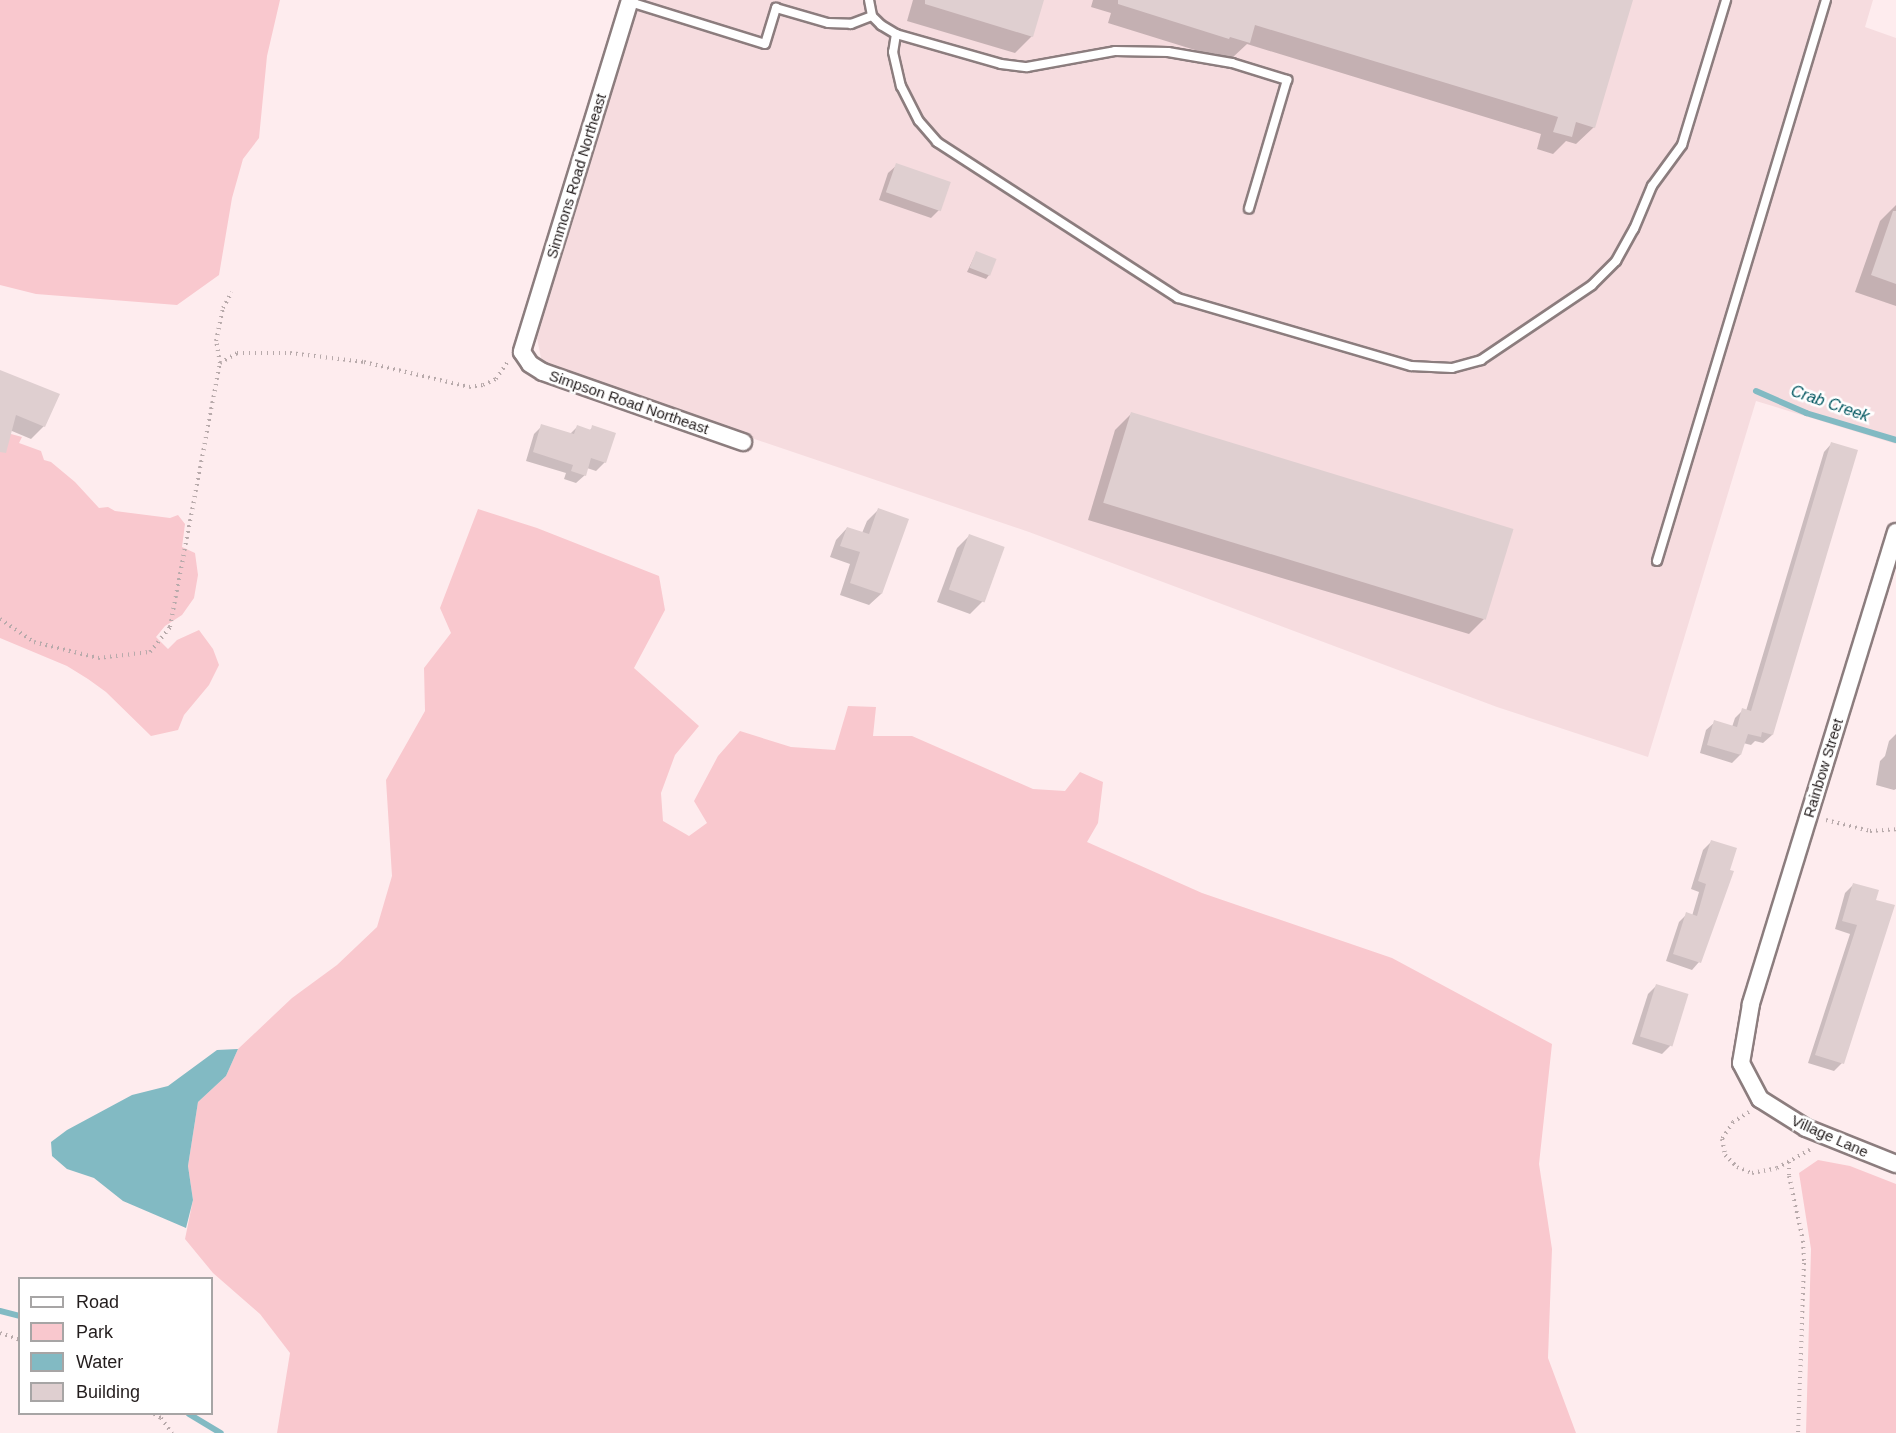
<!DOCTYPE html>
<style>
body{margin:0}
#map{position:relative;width:1896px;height:1433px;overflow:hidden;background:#feecee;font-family:Helvetica,sans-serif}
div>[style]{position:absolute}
.built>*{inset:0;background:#f6dcdf}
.green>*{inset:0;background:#f9c8ce}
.water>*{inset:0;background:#82bac3}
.shadow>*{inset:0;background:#0003}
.stream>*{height:6px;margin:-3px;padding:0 3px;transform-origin:3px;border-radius:3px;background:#82bac3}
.building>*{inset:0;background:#dfcfd0;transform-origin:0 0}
.path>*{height:4px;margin-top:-2px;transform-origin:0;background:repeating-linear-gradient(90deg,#b8aaab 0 1.5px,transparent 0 6px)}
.roads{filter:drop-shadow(2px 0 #8c7d7e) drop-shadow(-2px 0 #8c7d7e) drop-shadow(0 2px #8c7d7e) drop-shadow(0 -2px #8c7d7e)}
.service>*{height:8px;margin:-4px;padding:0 4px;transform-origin:4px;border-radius:4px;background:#fff}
.minor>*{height:16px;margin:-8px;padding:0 8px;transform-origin:8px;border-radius:8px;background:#fff}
span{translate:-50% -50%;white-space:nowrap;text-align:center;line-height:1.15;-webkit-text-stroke:5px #fff;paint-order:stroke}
.street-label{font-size:15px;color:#231d1d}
.water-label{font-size:16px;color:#00555f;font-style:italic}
.legend{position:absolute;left:18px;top:1277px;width:195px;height:138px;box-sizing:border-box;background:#fff;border:2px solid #a7a5a5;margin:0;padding:8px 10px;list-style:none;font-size:18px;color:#231d1d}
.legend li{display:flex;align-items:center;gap:12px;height:30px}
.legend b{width:30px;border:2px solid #a7a5a5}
</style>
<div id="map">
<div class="built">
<div style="clip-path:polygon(640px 0,1873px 0,1865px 27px,1896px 38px,1896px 444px,1756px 401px,1648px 757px,1497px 707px,1029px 532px,625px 395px,549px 364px,541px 358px,537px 338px)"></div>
</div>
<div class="green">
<div style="clip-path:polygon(0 0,280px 0,267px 56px,259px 138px,243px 159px,232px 198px,219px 275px,177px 305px,36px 294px,0 285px)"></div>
<div style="clip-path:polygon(0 431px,22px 437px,19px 443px,41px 451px,44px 460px,51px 462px,75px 482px,99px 508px,108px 507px,115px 511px,170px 518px,178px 515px,185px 524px,182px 547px,195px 553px,198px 575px,194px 598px,182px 615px,165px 626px,156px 637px,168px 649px,177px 640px,199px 630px,213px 649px,219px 665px,209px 685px,184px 715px,178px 730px,151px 736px,106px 692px,88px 679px,67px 666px,0 638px)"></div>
<div style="clip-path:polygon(478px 509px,537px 528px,659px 576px,665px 610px,634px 668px,699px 726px,675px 755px,661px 793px,663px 821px,689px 836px,707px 823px,694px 801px,718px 756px,740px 731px,791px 747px,835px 750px,848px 706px,876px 707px,873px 736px,912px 736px,1033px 789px,1065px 791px,1080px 772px,1103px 782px,1098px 823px,1087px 842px,1202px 893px,1392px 958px,1552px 1044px,1539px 1164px,1552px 1249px,1548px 1358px,1576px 1433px,277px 1433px,290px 1353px,260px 1314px,213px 1273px,185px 1239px,193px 1200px,188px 1166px,198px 1102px,226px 1076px,238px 1049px,292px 998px,337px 965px,377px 927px,392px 876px,386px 780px,425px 711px,424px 668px,451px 633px,440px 608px)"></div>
<div style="clip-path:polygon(1818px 1160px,1850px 1166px,1896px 1184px,1896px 1433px,1806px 1433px,1811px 1249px,1799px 1173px)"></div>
</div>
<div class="water">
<div style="clip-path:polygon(238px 1049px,226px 1076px,198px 1102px,188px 1166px,193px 1200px,186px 1228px,123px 1201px,94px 1178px,67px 1169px,52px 1156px,51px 1142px,67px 1130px,132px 1095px,168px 1086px,217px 1050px)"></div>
</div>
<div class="shadow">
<div style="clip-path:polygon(913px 0,1042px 0,1032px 36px,1015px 53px,907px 21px)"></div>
<div style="clip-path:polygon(1093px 0,1632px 0,1594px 127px,1576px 144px,1566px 141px,1553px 154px,1537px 149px,1541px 134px,1247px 44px,1231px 59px,1213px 53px,1211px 55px,1108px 23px,1111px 13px,1091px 7px)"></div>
<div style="clip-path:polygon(897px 165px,939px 210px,931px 218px,879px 200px,888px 173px)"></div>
<div style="clip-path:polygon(1896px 205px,1896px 306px,1855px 292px,1880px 221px)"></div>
<div style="clip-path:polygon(976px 253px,989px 275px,986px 279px,967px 272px)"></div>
<div style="clip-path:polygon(0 371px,44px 426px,31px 439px,0 426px)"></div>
<div style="clip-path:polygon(1132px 413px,1486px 617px,1469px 634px,1088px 520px,1115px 430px)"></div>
<div style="clip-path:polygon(542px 426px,570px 434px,577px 427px,589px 431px,593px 427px,605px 462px,596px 471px,587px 468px,585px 475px,576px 483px,564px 479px,566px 473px,526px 461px,534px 434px)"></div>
<div style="clip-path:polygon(1832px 443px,1856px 451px,1772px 735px,1763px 743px,1755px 741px,1751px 745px,1743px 743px,1740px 755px,1732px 763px,1700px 753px,1706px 730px,1715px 722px,1732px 727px,1735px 718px,1743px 710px,1746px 711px,1824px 452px)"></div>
<div style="clip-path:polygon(878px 510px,907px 519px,881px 594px,869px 605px,840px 595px,850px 564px,830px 557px,836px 540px,847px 528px,862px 533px,867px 521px)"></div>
<div style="clip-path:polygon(970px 535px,983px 601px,970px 614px,937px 602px,957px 548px)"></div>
<div style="clip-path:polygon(1896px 734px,1896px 789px,1894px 790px,1876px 785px,1880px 761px,1885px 756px,1889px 741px)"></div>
<div style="clip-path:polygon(1711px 842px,1699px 962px,1692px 970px,1666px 961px,1679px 922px,1687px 914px,1692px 916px,1699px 892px,1691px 889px,1703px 850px)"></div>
<div style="clip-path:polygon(1853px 885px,1877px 891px,1842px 1063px,1834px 1071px,1808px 1063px,1850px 934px,1835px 929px,1845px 893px)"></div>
<div style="clip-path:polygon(1657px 985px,1686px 995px,1670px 1046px,1662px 1054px,1632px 1044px,1648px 994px)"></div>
</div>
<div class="stream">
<div style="left:1756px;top:391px;width:55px;rotate:23.7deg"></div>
<div style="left:1806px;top:413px;width:94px;rotate:16.7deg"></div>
<div style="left:0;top:1311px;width:21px;rotate:14deg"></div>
<div style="left:189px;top:1414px;width:37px;rotate:31deg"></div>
</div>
<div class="building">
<div style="clip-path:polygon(925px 0,1044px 0,1033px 37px,925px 4px)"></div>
<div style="clip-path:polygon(1118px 0,1633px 0,1595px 128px,1576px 122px,1572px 137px,1553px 132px,1558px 117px,1255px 25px,1250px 43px,1230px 37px,1229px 39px,1118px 4px)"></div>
<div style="left:896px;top:163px;width:58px;height:31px;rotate:19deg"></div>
<div style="clip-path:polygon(1893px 211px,1896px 211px,1896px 284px,1871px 275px)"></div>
<div style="left:976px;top:251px;width:22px;height:18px;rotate:21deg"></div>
<div style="clip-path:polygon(0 370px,60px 394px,45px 427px,16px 415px,6px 453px,0 452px)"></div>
<div style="left:1131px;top:412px;width:400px;height:95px;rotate:17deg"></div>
<div style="clip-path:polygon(541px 424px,574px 434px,577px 425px,591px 430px,592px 425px,616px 433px,606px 463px,591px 458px,586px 476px,571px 471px,573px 465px,533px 452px)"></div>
<div style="clip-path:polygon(1831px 442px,1858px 450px,1773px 735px,1762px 732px,1761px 737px,1748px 734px,1741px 755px,1707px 745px,1714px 720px,1737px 727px,1742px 708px,1751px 711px)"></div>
<div style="clip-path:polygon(878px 508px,909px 519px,882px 594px,850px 583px,860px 552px,840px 546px,847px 527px,869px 534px)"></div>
<div style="left:969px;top:534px;width:38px;height:59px;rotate:20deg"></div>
<div style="clip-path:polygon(1711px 840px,1737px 848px,1730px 870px,1734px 871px,1701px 963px,1673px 954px,1686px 912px,1697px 916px,1706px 884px,1698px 881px)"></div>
<div style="clip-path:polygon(1853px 883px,1879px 890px,1876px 900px,1895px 905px,1844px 1064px,1815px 1055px,1857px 925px,1842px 921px)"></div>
<div style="left:1656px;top:984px;width:34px;height:55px;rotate:17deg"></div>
</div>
<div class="path">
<div style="left:220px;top:363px;width:20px;rotate:-30deg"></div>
<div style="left:237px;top:353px;width:53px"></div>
<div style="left:290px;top:353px;width:75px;rotate:6.9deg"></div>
<div style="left:364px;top:362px;width:108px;rotate:13.4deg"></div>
<div style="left:469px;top:387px;width:14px;rotate:-8deg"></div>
<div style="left:483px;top:385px;width:14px;rotate:-25deg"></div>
<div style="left:496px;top:379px;width:22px;rotate:-56deg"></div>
<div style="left:0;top:619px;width:41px;rotate:34.1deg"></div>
<div style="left:34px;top:642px;width:66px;rotate:14deg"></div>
<div style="left:98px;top:658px;width:52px;rotate:-6.6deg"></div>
<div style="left:150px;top:652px;width:32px;rotate:-51deg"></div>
<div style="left:170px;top:627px;width:269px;rotate:-79.3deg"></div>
<div style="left:220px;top:363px;width:22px;rotate:-100deg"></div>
<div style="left:216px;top:341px;width:34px;rotate:-78deg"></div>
<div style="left:223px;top:308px;width:18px;rotate:-61deg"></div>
<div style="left:1826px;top:820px;width:45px;rotate:14deg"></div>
<div style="left:1870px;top:831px;width:26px;rotate:-4deg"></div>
<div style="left:1749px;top:1112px;width:19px;rotate:148deg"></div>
<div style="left:1733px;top:1122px;width:20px;rotate:123deg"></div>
<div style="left:1722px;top:1139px;width:16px;rotate:79deg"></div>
<div style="left:1725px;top:1155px;width:17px;rotate:45deg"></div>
<div style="left:1737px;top:1167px;width:16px;rotate:22deg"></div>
<div style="left:1752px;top:1173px;width:25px;rotate:-11deg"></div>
<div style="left:1777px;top:1168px;width:38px;rotate:-29deg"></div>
<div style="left:1789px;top:1162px;width:14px;rotate:90deg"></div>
<div style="left:1789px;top:1176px;width:66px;rotate:77.8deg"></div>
<div style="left:1803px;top:1241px;width:22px;rotate:87deg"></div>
<div style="left:1804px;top:1263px;width:170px;rotate:92deg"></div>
<div style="left:0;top:1333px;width:21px;rotate:19deg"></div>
<div style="left:154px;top:1414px;width:8px;rotate:30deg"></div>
<div style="left:161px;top:1418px;width:19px;rotate:54deg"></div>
</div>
<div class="roads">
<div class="service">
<div style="left:869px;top:0;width:16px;rotate:79deg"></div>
<div style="left:872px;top:16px;width:13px;rotate:45deg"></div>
<div style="left:881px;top:25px;width:17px;rotate:31deg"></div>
<div style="left:896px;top:34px;width:109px;rotate:15.9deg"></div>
<div style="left:1001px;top:64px;width:26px;rotate:7deg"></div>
<div style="left:1027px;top:67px;width:89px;rotate:-10.3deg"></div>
<div style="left:1115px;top:51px;width:53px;rotate:1.1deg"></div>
<div style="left:1168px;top:52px;width:65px;rotate:9.8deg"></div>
<div style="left:1232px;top:63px;width:58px;rotate:17.2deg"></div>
<div style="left:1287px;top:80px;width:134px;rotate:106.5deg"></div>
<div style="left:630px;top:2px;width:141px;rotate:17.3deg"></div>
<div style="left:765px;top:44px;width:38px;rotate:-73deg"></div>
<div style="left:776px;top:8px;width:54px;rotate:16.1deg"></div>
<div style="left:828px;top:23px;width:23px;rotate:2deg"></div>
<div style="left:851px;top:24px;width:22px;rotate:-21deg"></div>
<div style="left:896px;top:34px;width:18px;rotate:99deg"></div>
<div style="left:893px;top:52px;width:35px;rotate:77deg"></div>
<div style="left:901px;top:86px;width:39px;rotate:63deg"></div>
<div style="left:919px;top:121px;width:28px;rotate:49deg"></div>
<div style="left:937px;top:142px;width:287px;rotate:32.9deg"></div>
<div style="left:1178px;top:298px;width:243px;rotate:16.3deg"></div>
<div style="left:1411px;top:366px;width:41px;rotate:2.8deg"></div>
<div style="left:1452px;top:368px;width:30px;rotate:-15deg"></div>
<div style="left:1481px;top:360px;width:134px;rotate:-34deg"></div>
<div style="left:1592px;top:285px;width:34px;rotate:-45deg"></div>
<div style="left:1616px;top:261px;width:37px;rotate:-61deg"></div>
<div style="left:1634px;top:229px;width:47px;rotate:-67.3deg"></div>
<div style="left:1652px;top:186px;width:51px;rotate:-53.8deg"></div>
<div style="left:1682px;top:145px;width:152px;rotate:-73.1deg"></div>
<div style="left:1657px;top:561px;width:586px;rotate:-73.24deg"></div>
</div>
<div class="minor">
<div style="left:630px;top:0;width:368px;rotate:107.1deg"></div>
<div style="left:522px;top:352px;width:14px;rotate:56deg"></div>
<div style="left:530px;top:364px;width:15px;rotate:32deg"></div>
<div style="left:543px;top:372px;width:212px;rotate:19.3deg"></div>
<div style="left:1896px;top:532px;width:494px;rotate:107.1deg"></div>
<div style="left:1751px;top:1004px;width:60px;rotate:99.6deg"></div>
<div style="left:1741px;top:1063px;width:41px;rotate:62.2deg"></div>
<div style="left:1760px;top:1099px;width:54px;rotate:32.2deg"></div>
<div style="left:1806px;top:1128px;width:97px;rotate:21.8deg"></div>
</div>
</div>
<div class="street-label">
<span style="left:576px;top:176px;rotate:-73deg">Simmons Road Northeast</span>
<span style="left:629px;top:402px;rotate:19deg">Simpson Road Northeast</span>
<span style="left:1823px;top:768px;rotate:-73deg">Rainbow Street</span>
<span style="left:1830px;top:1136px;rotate:24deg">Village Lane</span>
</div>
<div class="water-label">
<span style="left:1830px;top:404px;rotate:19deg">Crab Creek</span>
</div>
<ul class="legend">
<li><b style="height:8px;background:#fff"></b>Road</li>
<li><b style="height:16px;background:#f9c8ce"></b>Park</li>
<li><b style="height:16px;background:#82bac3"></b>Water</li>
<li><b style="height:16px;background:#dfcfd0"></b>Building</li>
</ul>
</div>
